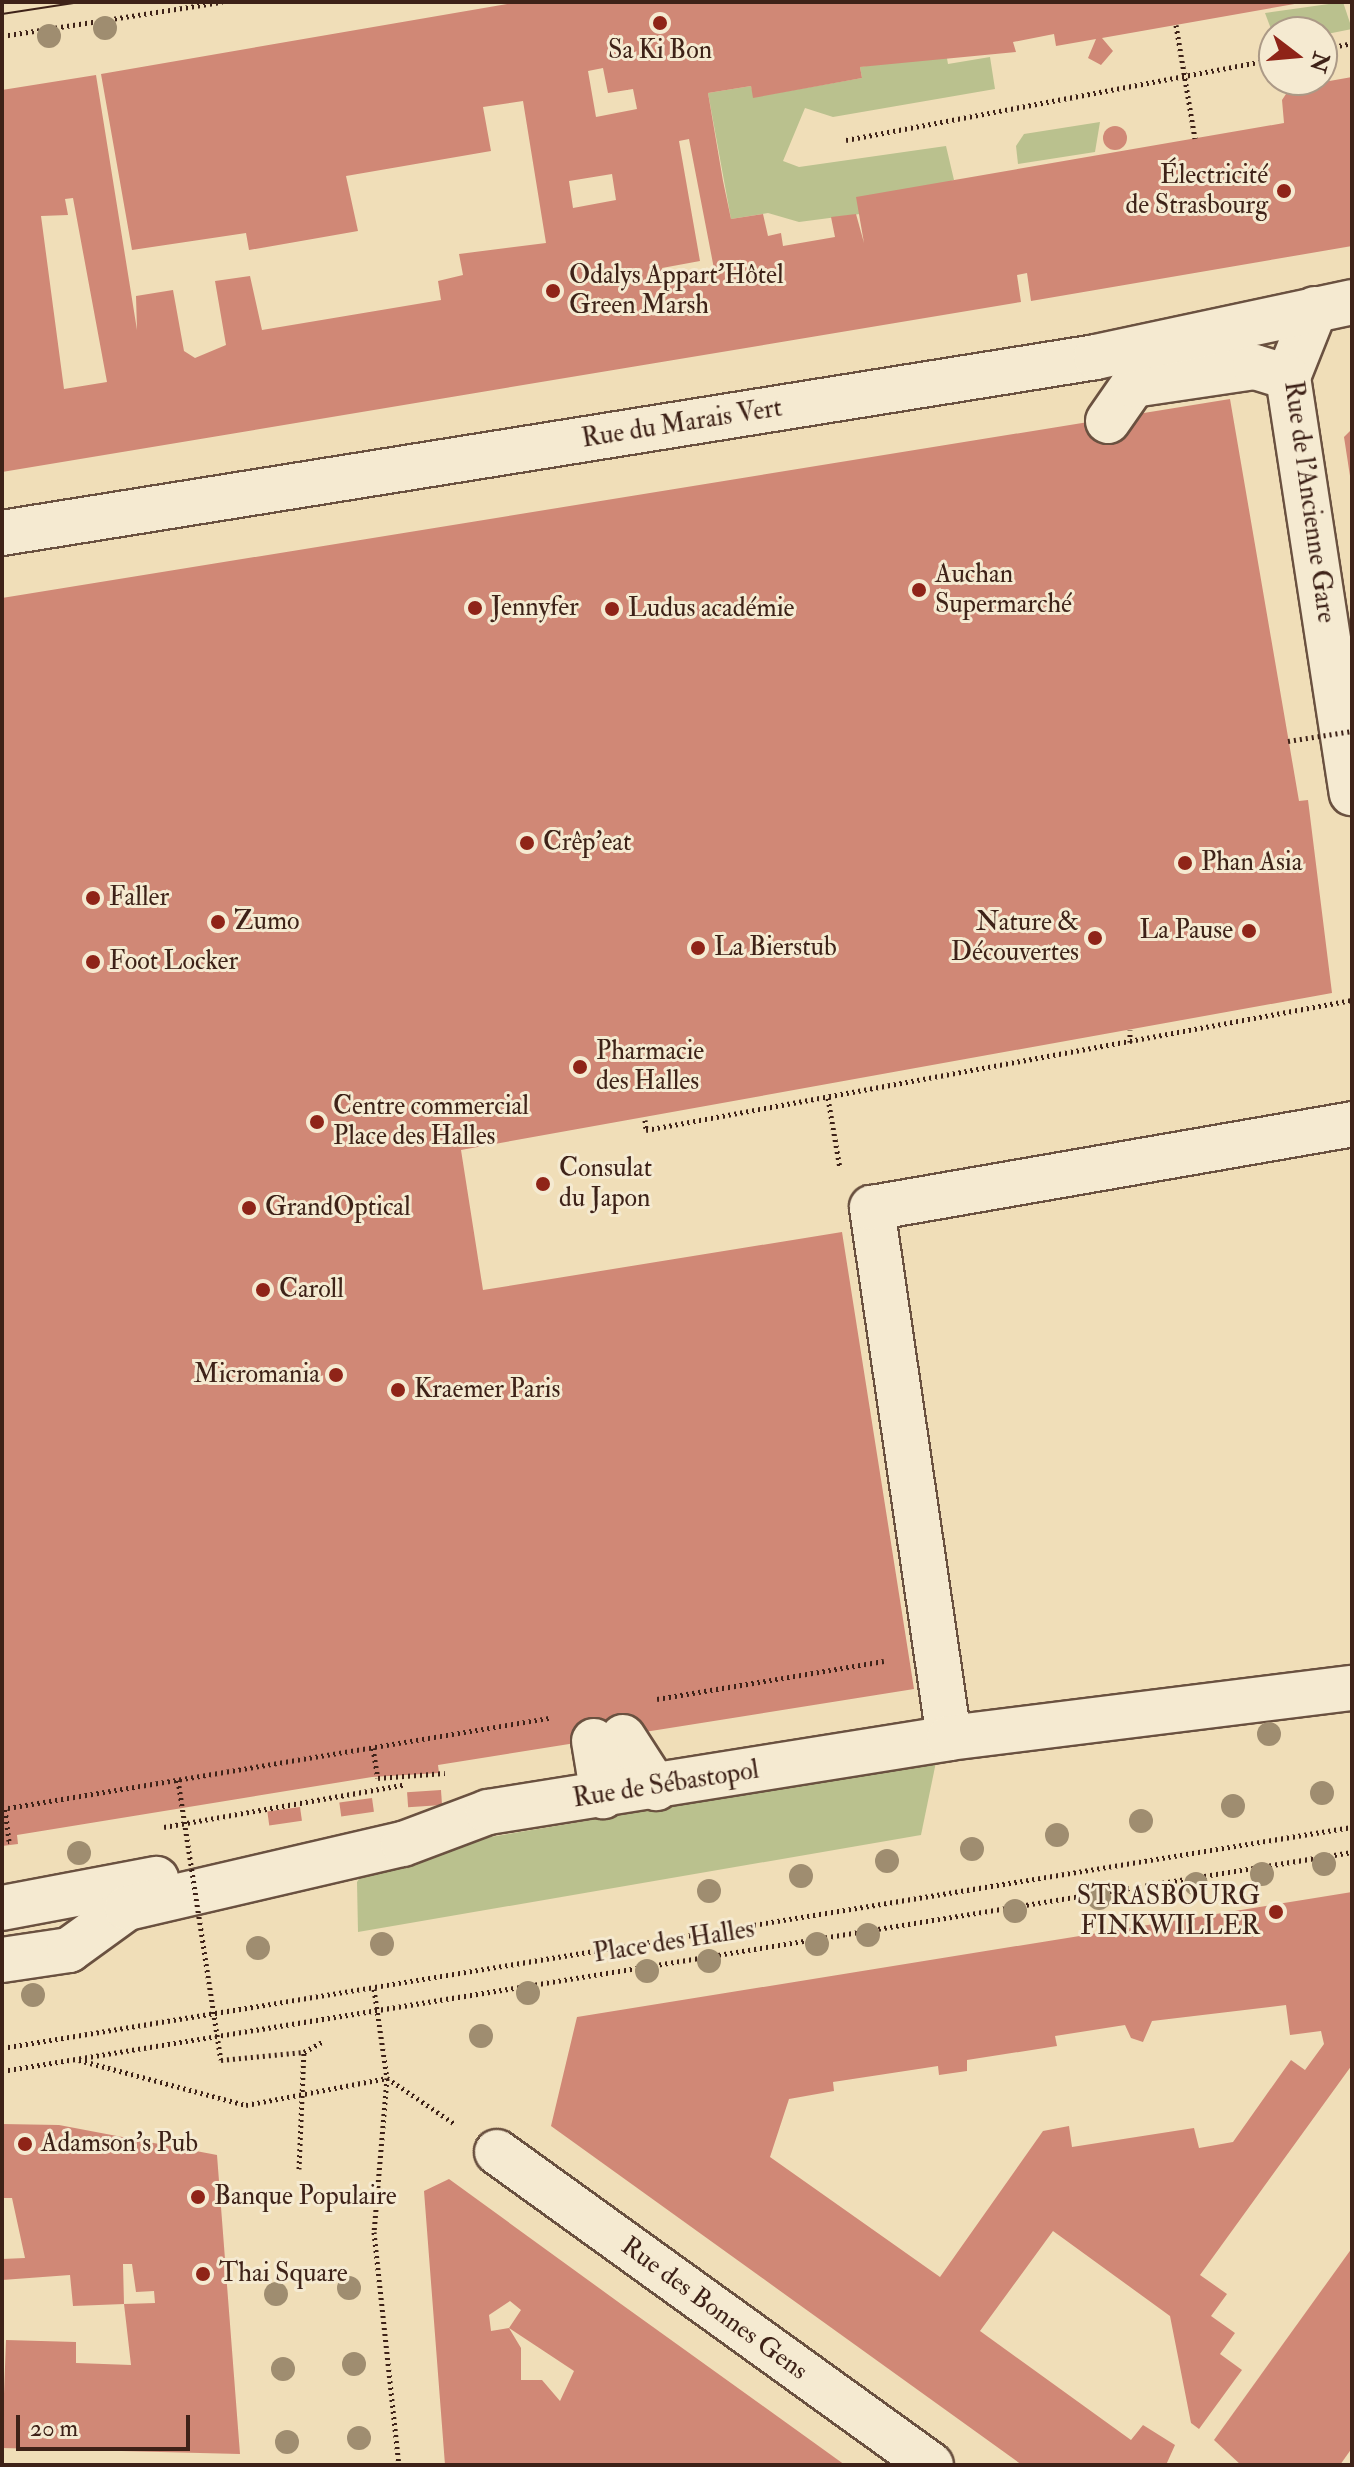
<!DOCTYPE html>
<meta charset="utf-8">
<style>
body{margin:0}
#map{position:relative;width:1354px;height:2467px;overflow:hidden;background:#f0deb8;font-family:"IM FELL Double Pica",serif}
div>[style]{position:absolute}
.green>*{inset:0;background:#bac18e}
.building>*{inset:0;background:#d08876;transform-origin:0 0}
.round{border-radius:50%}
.path>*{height:5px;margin-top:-2.5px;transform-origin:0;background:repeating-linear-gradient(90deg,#3e2218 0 2px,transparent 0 6px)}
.roads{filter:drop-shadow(2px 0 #6a5140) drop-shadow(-2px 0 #6a5140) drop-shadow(0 2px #6a5140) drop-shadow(0 -2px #6a5140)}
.minor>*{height:44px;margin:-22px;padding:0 22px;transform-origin:22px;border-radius:22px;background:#f5ead1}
.tram>*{height:2px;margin:-1px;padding:0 1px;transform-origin:1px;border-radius:1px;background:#3e2218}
.path-bridge>*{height:5px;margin-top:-2.5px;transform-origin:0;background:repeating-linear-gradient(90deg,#3e2218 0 2px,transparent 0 6px)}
.trees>*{width:24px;height:24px;margin:-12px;border-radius:50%;background:#9f8d70}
.dots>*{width:22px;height:22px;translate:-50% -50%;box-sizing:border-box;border:4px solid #f5ead1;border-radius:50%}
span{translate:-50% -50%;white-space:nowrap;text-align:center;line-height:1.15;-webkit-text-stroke:6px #f5ead1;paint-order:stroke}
.poi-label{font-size:26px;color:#3e2218}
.right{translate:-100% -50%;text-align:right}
.left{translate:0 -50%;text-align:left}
.street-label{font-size:26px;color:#3e2218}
.frame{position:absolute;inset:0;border:4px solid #3e2218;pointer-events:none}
.north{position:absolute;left:1258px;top:16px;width:80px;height:80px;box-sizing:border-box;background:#f5ead1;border:2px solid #ac9a87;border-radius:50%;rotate:106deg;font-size:22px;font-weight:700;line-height:32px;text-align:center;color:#3e2218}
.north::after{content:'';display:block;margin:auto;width:28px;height:36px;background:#8f2418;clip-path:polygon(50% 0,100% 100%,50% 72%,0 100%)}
.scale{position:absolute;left:16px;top:2415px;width:174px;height:36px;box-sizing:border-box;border:4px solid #3e2218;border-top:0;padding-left:10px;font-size:24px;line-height:28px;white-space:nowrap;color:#3e2218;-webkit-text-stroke:6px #f5ead1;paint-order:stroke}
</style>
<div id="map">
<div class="green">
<div style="clip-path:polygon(1343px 2px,1352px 29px,1322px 35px,1274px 37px,1265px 13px)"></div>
<div style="clip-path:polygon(946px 53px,948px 64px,990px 57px,995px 89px,833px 117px,805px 108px,783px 161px,799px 167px,946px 146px,954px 180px,860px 214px,799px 222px,768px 213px,731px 219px,708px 93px,751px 86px,754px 97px,862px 78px,860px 67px)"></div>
<div style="clip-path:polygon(1100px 122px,1095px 152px,1018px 164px,1016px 146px,1024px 134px)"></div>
<div style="clip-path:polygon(936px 1762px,921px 1835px,358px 1932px,357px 1882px,369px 1864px,389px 1854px)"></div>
</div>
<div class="building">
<div style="clip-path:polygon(evenodd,518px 2px,1306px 2px,1102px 38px,1113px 51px,1101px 65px,1088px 58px,1096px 39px,1056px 46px,1054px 34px,1013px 42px,1016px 52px,860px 67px,862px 78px,753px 98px,751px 86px,708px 93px,723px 181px,731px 219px,763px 214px,768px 236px,781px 233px,783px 246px,835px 237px,831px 217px,856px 214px,864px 243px,856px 197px,1284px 123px,1282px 100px,1290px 88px,1352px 77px,1352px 246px,1031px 301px,1027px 273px,1017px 275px,1021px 302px,2px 472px,2px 90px,96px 75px,137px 330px,136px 296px,173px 290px,184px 351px,195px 358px,226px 345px,215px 281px,250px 276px,262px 330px,441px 300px,438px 281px,463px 275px,459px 254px,546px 243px,523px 101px,483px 107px,491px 151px,346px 176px,358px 231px,249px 250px,246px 233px,132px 250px,101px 74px,518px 2px,603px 68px,608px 93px,633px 89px,637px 109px,596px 117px,588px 71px,603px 68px,518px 2px,689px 139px,715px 274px,665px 282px,662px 268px,700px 261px,679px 141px,689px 139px,518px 2px,612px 174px,616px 200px,573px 208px,569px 181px,612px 174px,518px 2px,73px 198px,107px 382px,64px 389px,41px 216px,68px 215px,65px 199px,73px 198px)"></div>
<div class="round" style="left:1103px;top:126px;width:24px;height:24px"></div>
<div style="clip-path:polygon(1230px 399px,1299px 801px,1308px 800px,1332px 993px,461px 1150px,483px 1290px,842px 1232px,914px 1689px,438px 1765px,439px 1773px,372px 1777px,17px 1835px,18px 1844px,2px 1846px,2px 598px)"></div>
<div style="clip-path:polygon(1352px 429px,1352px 476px,1350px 476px,1344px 437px)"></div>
<div style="left:441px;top:1790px;width:15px;height:34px;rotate:86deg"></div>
<div style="left:372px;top:1798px;width:14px;height:33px;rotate:82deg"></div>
<div style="left:300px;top:1807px;width:14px;height:33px;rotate:82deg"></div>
<div style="clip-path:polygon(evenodd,1352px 1892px,1352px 2065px,1200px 2275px,1227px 2294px,1211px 2316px,1235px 2333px,1220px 2354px,1242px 2370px,1199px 2429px,1191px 2423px,1170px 2316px,1053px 2231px,980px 2331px,1131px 2440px,1143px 2425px,1175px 2445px,1166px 2465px,1022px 2465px,551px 2126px,577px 2017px,1352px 1892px,1286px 2005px,1290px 2035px,1321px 2031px,1324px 2044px,1305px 2070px,1291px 2060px,1233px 2142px,1199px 2148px,1194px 2128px,1072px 2147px,1069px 2126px,1043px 2131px,940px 2277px,770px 2157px,789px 2099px,834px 2091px,833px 2082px,938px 2066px,939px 2075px,967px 2071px,967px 2060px,1057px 2046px,1055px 2036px,1125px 2025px,1131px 2038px,1143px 2042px,1152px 2021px,1286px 2005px)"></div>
<div style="clip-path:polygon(2px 2124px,59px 2125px,217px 2155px,240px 2454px,2px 2448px,6px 2340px,76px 2342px,76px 2363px,131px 2365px,124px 2304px,155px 2303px,154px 2291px,136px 2292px,132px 2264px,123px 2264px,124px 2304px,73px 2306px,70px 2275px,2px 2280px,2px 2259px,25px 2258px,12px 2198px,2px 2198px)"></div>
<div style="clip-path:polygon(evenodd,449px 2179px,621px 2304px,845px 2465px,445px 2465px,424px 2191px,449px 2179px,510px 2301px,521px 2310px,509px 2328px,491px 2331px,489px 2315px,510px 2301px,449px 2179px,509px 2328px,574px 2371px,560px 2401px,542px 2380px,521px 2380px,521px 2348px,509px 2328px)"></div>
<div style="clip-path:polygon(1352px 2248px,1352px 2448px,1340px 2465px,1241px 2465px,1214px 2440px)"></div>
</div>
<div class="path">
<div style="left:1176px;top:25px;width:115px;rotate:80.5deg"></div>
<div style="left:2px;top:36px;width:223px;rotate:-8.8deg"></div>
<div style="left:1322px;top:49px;width:31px;rotate:-11deg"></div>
<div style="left:846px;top:140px;width:436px;rotate:-10.7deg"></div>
<div style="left:1130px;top:1042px;width:12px;rotate:-90deg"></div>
<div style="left:828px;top:1098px;width:71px;rotate:80.3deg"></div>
<div style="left:645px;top:1120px;width:10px;rotate:84deg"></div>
<div style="left:646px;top:1130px;width:718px;rotate:-10.43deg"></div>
<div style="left:657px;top:1699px;width:230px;rotate:-9.5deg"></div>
<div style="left:373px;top:1748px;width:30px;rotate:81deg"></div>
<div style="left:378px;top:1778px;width:67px;rotate:-4.3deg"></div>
<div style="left:2px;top:1809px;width:555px;rotate:-9.45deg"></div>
<div style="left:164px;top:1827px;width:243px;rotate:-10deg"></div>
<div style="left:2px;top:1842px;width:7px;rotate:-8deg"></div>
<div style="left:9px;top:1841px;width:32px;rotate:-97deg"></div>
<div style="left:374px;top:1989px;width:90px;rotate:81.7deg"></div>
<div style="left:387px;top:2078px;width:155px;rotate:94.8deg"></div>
<div style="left:374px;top:2232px;width:234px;rotate:83.9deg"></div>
<div style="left:2px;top:2048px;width:1368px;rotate:-9.3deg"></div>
<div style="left:79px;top:2060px;width:173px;rotate:15.1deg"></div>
<div style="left:246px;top:2105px;width:144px;rotate:-10.8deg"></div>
<div style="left:387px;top:2078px;width:82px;rotate:34.1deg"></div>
<div style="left:2px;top:2071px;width:1368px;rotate:-9.21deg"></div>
<div style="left:299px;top:2169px;width:117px;rotate:-87.6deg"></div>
<div style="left:304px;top:2052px;width:23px;rotate:-29deg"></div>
</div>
<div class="roads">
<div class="minor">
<div style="left:1315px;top:309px;width:73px;rotate:111.7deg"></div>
<div style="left:1288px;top:377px;width:421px;rotate:81.3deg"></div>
<div style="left:1108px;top:421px;width:44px;rotate:-55.2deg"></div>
<div style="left:1133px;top:385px;width:123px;rotate:-8.4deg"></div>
<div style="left:1255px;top:367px;width:34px;rotate:17deg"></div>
<div style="left:2px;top:533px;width:1108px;rotate:-9.14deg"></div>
<div style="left:1096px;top:357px;width:262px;rotate:-12.1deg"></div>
<div style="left:623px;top:1737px;width:61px;rotate:57.1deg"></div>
<div style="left:949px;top:1738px;width:536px;rotate:-98.27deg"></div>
<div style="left:872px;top:1208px;width:487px;rotate:-9.9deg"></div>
<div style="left:594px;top:1741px;width:56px;rotate:80.7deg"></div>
<div style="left:2px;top:1908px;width:157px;rotate:-10.7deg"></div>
<div style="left:2px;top:1960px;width:68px;rotate:-8.5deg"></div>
<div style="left:69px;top:1950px;width:72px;rotate:-35.9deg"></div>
<div style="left:127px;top:1908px;width:283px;rotate:-13.1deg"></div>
<div style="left:403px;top:1844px;width:91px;rotate:-20.6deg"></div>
<div style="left:488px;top:1812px;width:467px;rotate:-9.1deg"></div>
<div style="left:949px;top:1738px;width:406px;rotate:-7.1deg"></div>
<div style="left:497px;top:2152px;width:535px;rotate:35.8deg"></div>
</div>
</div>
<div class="tram">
<div style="left:2px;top:14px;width:79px;rotate:-8.7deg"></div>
</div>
<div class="path-bridge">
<div style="left:1288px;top:741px;width:65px;rotate:-8.9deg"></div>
<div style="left:178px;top:1780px;width:283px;rotate:81.3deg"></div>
<div style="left:221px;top:2060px;width:83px;rotate:-5.5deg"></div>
</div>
<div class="trees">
<div style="left:105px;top:28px"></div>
<div style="left:49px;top:36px"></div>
<div style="left:1269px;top:1734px"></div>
<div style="left:1322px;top:1793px"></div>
<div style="left:1233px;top:1806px"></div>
<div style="left:1141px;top:1821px"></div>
<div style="left:1057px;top:1835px"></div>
<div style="left:972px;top:1849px"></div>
<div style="left:79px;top:1853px"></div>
<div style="left:887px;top:1861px"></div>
<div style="left:1324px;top:1864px"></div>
<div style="left:1262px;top:1874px"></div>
<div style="left:801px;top:1876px"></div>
<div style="left:1196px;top:1884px"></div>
<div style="left:709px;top:1891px"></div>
<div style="left:1099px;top:1898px"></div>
<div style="left:1015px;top:1911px"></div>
<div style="left:868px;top:1935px"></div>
<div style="left:382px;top:1944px"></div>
<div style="left:817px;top:1944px"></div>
<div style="left:258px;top:1948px"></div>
<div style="left:709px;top:1961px"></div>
<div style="left:647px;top:1971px"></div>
<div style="left:528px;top:1993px"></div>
<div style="left:33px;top:1995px"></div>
<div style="left:481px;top:2036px"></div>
<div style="left:349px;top:2288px"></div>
<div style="left:276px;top:2294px"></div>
<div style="left:354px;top:2364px"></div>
<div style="left:283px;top:2369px"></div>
<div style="left:359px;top:2438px"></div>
<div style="left:287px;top:2442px"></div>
</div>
<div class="dots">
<div style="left:660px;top:23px;background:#8f2418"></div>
<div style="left:1284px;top:191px;background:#8f2418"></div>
<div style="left:553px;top:291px;background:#8f2418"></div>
<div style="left:919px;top:590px;background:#8f2418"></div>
<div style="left:475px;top:608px;background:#8f2418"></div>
<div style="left:612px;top:609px;background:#8f2418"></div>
<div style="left:527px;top:843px;background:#8f2418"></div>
<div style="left:1185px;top:863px;background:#8f2418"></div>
<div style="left:93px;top:898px;background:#8f2418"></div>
<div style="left:218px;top:922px;background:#8f2418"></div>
<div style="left:1249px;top:931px;background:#8f2418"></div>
<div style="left:1095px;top:938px;background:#8f2418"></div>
<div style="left:698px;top:948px;background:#8f2418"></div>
<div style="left:93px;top:962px;background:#8f2418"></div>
<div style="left:580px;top:1067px;background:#8f2418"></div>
<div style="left:317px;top:1122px;background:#8f2418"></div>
<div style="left:543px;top:1184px;background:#8f2418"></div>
<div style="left:249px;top:1208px;background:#8f2418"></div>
<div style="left:263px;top:1290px;background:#8f2418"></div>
<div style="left:336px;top:1375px;background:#8f2418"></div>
<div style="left:398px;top:1390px;background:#8f2418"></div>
<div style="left:1276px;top:1912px;background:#8f2418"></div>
<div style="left:25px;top:2144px;background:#8f2418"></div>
<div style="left:198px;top:2197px;background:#8f2418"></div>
<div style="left:203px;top:2274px;background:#8f2418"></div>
</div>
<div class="poi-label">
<span style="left:660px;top:51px">Sa Ki Bon</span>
<span class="right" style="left:1268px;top:191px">Électricité<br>de Strasbourg</span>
<span class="left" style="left:569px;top:291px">Odalys Appart'Hôtel<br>Green Marsh</span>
<span class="left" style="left:935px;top:590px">Auchan<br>Supermarché</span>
<span class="left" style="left:491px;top:608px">Jennyfer</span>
<span class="left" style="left:628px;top:609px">Ludus académie</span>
<span class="left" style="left:543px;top:843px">Crêp'eat</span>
<span class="left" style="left:1201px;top:863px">Phan Asia</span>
<span class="left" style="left:109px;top:898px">Faller</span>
<span class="left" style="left:234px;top:922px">Zumo</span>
<span class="right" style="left:1079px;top:938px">Nature &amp;<br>Découvertes</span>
<span class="right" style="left:1233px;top:931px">La Pause</span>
<span class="left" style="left:714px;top:948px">La Bierstub</span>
<span class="left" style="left:109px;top:962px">Foot Locker</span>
<span class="left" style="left:596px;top:1067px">Pharmacie<br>des Halles</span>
<span class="left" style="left:333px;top:1122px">Centre commercial<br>Place des Halles</span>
<span class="left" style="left:559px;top:1184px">Consulat<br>du Japon</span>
<span class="left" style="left:265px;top:1208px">GrandOptical</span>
<span class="left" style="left:279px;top:1290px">Caroll</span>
<span class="right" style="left:320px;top:1375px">Micromania</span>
<span class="left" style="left:414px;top:1390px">Kraemer Paris</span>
<span class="right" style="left:1260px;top:1912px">STRASBOURG<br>FINKWILLER</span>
<span class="left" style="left:41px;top:2144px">Adamson's Pub</span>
<span class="left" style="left:214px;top:2197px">Banque Populaire</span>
<span class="left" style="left:219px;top:2274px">Thai Square</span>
</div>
<div class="street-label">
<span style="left:682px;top:424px;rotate:-9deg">Rue du Marais Vert</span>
<span style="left:1309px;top:502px;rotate:82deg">Rue de l'Ancienne Gare</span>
<span style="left:666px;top:1785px;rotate:-9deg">Rue de Sébastopol</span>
<span style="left:674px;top:1942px;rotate:-9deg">Place des Halles</span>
<span style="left:714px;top:2309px;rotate:36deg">Rue des Bonnes Gens</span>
</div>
<div class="frame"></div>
<div class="north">N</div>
<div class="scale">20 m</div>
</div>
